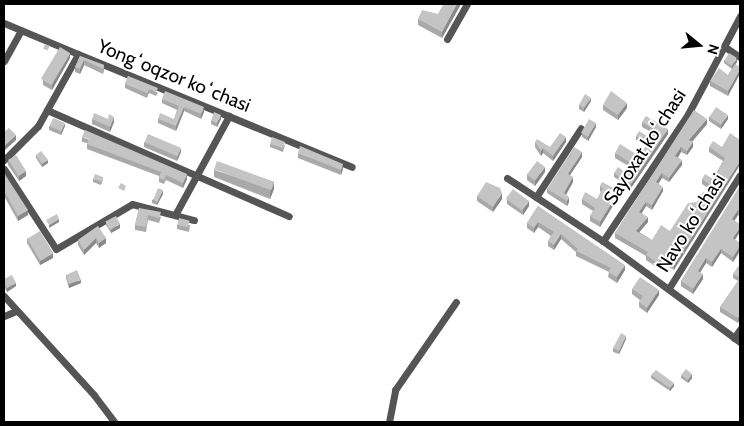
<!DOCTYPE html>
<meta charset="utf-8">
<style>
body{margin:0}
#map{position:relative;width:744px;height:426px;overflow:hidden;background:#fff;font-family:Cabin,sans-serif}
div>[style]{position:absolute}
.minor>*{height:7px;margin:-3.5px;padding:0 3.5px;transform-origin:3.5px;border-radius:3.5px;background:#555}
.wall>*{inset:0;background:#a9a9a9}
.shaded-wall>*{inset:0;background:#898989}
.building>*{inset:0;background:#c4c4c4;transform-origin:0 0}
span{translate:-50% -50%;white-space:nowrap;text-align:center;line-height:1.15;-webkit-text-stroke:4px #fff;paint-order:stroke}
.street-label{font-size:19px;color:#000}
.frame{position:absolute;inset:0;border:5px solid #000;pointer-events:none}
.north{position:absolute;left:674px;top:20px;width:50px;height:50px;-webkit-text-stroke:4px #fff;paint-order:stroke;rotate:107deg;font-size:14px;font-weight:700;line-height:20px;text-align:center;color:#000}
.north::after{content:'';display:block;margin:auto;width:18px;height:22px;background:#000;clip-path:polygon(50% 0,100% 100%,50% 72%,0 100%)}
</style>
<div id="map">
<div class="minor">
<div style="left:4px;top:23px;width:80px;rotate:22.7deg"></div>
<div style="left:447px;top:39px;width:40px;rotate:-60.3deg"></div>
<div style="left:725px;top:47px;width:18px;rotate:34deg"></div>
<div style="left:4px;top:61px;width:35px;rotate:-61deg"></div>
<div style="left:47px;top:110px;width:264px;rotate:23.7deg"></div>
<div style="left:4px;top:160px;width:48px;rotate:-45deg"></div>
<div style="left:38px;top:126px;width:82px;rotate:-60.9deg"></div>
<div style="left:78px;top:54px;width:296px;rotate:22.4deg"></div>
<div style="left:4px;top:169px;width:95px;rotate:57deg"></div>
<div style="left:56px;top:249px;width:88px;rotate:-30.6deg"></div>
<div style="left:132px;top:204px;width:64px;rotate:14.5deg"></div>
<div style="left:507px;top:178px;width:115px;rotate:33.3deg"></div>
<div style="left:603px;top:241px;width:170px;rotate:36.4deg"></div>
<div style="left:536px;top:197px;width:82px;rotate:-56.9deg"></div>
<div style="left:175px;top:215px;width:113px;rotate:-61.4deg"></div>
<div style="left:603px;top:241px;width:153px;rotate:-56.2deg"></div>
<div style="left:688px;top:114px;width:111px;rotate:-62deg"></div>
<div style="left:669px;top:288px;width:133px;rotate:-57.9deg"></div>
<div style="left:4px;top:296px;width:134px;rotate:47.7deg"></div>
<div style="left:94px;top:395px;width:34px;rotate:53deg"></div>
<div style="left:4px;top:316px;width:13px;rotate:-23deg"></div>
<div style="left:734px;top:338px;width:11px;rotate:-56deg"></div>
<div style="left:389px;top:422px;width:33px;rotate:-79deg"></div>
<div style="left:395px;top:390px;width:107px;rotate:-55.3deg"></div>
</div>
<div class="wall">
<div style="clip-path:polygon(444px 4px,461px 4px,442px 38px,418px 25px,418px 19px,438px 14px)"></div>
<div style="clip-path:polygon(80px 56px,104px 65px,104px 71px,103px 74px,84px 65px,80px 74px,75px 72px,75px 67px)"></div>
<div style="clip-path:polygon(70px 58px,52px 90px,43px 85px,43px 80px)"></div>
<div style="clip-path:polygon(724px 60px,737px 62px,736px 64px,728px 96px,710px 86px,710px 81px,728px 75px,732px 69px,724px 63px)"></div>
<div style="clip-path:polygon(128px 76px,158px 93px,156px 96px,149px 93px,147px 98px,125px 88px,125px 84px)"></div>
<div style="clip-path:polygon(162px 99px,204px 112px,201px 119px,184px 111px,176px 131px,158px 123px,158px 119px,174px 119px,177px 110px,162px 103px)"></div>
<div style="clip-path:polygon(591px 101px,584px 112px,579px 109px,579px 105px)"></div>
<div style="clip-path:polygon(603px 105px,627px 108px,618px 120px,603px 110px)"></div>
<div style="clip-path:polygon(694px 110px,707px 124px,692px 142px,693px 147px,687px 155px,681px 152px,678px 158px,682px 165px,669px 182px,662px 178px,658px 184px,663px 191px,652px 210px,646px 206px,642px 213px,648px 222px,639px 232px,652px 240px,670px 231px,697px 202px,706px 194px,710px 189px,702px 184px,702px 179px,713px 179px,723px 161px,709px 152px,709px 147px,722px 147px,740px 140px,674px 270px,661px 262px,658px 268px,646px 260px,646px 256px,615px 238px,615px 233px)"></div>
<div style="clip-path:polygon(709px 117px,728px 119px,721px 129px,709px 121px)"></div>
<div style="clip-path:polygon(92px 119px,114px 122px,110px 132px,92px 124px)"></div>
<div style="clip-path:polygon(221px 119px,217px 127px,211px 124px,211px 121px)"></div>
<div style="clip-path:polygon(642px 122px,668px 134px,631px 188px,614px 177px,614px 173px,628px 174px,632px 168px,615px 158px,615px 153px,639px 156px,646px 147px,636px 140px,636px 136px,650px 138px,653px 133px,642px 127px)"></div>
<div style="clip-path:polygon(49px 126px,65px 126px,61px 135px,49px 130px)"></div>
<div style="clip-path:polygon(596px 127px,588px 141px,582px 137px,582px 133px)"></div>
<div style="clip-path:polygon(82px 137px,187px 179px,183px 188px,166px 180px,164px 184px,159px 182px,159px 176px,87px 149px,87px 143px,82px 142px)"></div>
<div style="clip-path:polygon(144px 142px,181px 152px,177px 161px,144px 147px)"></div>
<div style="clip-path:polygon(535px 142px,550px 147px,566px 142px,553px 161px,543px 153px,541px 156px,535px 147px)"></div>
<div style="clip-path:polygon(270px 144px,285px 145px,283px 152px,270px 147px)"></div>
<div style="clip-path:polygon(298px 153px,343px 169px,341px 175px,298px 158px)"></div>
<div style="clip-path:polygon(36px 155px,48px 163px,42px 167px,36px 158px)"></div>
<div style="clip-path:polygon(582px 157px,570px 175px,573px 182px,566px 195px,569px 202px,567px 206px,547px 193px,547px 189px)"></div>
<div style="clip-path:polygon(8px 160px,26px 176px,19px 181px,8px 165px)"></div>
<div style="clip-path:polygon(214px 170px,274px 189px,270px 199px,214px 177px)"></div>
<div style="clip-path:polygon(545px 172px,535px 186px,527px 180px,527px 175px)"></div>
<div style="clip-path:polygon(4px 173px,28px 215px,18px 221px,4px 196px)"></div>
<div style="clip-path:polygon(93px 179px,103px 180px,101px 185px,93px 182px)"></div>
<div style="clip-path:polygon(600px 186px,619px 196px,600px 227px,590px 221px,590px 216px,593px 211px,582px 204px,582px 199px,597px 199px,601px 192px,600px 191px)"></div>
<div style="clip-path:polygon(740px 186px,740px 216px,738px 215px,735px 220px,735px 240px,740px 243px,740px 251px,733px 262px,721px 253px,712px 267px,706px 263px,700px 272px,703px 279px,693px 294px,681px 286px,681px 281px)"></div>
<div style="clip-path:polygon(163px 194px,157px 205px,152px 203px,152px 200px)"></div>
<div style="clip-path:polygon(477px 196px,502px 199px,493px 212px,477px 201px)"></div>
<div style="clip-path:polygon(507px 199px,529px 206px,523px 215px,507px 204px)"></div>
<div style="clip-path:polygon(538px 206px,625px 270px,617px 283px,608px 277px,609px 272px,576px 256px,576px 252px,561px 239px,554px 250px,548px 246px,548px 241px,551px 236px,538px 227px,534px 233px,527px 228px,527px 223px)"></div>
<div style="clip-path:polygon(139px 208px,161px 217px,159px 223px,148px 220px,146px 232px,135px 230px,135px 225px)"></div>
<div style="clip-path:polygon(106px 222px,120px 228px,111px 233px,106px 225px)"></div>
<div style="clip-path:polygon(177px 225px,190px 225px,189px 232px,177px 229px)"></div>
<div style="clip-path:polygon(98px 226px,106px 243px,99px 248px,96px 243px,84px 255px,78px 245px,78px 240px)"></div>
<div style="clip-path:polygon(27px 238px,53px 258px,40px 265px,27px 243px)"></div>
<div style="clip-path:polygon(740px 267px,738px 323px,720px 312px,720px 307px,738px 281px,733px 278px,733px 274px)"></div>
<div style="clip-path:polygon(66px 275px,81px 283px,69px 288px,66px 278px)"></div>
<div style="clip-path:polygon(4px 279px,16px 286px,7px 292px,4px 287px)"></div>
<div style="clip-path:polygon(632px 289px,659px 295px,647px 313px,639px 307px,639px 302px,640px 300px,632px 294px)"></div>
<div style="clip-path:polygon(626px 339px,619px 354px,613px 352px,613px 348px)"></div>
<div style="clip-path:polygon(651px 375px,674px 386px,670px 391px,651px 378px)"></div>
<div style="clip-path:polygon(681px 375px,692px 378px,688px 383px,681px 378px)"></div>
</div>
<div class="shaded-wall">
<div style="clip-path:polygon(457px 4px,461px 4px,442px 38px,442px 32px)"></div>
<div style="clip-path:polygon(70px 53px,70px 58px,52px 90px,52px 85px)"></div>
<div style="clip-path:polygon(737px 58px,737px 62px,732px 69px,732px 66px)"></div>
<div style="clip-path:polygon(84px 60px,84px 65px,80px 74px,80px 69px)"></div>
<div style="clip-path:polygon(740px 69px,740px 74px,728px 96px,728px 91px)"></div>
<div style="clip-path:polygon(591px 98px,591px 101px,584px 112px,584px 108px)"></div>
<div style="clip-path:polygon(627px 103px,627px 108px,618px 120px,618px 115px)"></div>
<div style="clip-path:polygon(184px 107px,184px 111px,176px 131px,176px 126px)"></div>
<div style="clip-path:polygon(204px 107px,204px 112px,201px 119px,201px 114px)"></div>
<div style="clip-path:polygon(221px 115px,221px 119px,217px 127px,217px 123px)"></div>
<div style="clip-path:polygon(728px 115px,728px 119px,721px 129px,721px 125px)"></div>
<div style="clip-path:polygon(114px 117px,114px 122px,110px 132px,110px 127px)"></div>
<div style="clip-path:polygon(707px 119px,707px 124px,689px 145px,689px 140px)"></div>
<div style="clip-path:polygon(65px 123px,65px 126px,61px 135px,61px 132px)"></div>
<div style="clip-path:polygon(596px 123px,596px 127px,588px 141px,588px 137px)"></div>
<div style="clip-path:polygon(668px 129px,668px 134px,631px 188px,631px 184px)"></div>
<div style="clip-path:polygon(16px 135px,16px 140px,4px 151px,4px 146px)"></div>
<div style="clip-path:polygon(566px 137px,566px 142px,553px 161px,553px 156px)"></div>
<div style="clip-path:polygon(693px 142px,693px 147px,687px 155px,687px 151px)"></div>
<div style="clip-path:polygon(681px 147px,681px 152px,675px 161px,675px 156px)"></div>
<div style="clip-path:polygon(181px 148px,181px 152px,177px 161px,177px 157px)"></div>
<div style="clip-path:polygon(543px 148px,543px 153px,541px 156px,541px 151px)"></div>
<div style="clip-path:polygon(582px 152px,582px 157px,568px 178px,568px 174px)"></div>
<div style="clip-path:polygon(48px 160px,48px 163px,42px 167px,42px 164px)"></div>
<div style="clip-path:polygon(682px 160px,682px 165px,669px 182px,669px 178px)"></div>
<div style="clip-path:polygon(740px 161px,740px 165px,674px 270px,674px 265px)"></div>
<div style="clip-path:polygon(343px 164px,343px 169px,341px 175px,341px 170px)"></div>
<div style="clip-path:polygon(545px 167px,545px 172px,535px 186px,535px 181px)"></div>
<div style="clip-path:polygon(26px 171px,26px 176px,19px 181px,19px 176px)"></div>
<div style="clip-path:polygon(662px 173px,662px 178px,656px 187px,656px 182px)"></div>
<div style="clip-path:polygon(187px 174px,187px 179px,183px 188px,183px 183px)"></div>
<div style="clip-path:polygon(573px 177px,573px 182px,564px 198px,564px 193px)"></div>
<div style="clip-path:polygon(274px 182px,274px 189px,270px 199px,270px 192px)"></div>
<div style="clip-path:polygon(663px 187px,663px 191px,652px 210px,652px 205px)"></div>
<div style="clip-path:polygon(163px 190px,163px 194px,157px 205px,157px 202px)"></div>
<div style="clip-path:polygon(619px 191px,619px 196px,600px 227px,600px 222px)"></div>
<div style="clip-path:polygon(502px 193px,502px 199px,493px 212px,493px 207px)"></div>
<div style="clip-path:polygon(569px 197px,569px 202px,567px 206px,567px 201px)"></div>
<div style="clip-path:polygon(529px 201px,529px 206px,523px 215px,523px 210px)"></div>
<div style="clip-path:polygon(646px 202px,646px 206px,639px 217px,639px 212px)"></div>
<div style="clip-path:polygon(28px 210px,28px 215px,18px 221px,18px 216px)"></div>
<div style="clip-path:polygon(738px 210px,738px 215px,732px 224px,732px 219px)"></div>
<div style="clip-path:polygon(648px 217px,648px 222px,636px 236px,636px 231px)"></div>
<div style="clip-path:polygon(59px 219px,59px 222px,49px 228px,49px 225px)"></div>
<div style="clip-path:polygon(538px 222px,538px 227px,534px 233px,534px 228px)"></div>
<div style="clip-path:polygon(120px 224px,120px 228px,111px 233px,111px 230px)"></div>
<div style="clip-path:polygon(740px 227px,740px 232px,733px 243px,733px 238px)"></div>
<div style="clip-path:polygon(561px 234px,561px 239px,554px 250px,554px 245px)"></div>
<div style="clip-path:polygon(96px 238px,96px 243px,84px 255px,84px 250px)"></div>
<div style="clip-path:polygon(106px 238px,106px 243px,99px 248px,99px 243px)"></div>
<div style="clip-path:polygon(740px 246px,740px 251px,733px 262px,733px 257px)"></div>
<div style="clip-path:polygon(721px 249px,721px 253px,712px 267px,712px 262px)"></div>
<div style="clip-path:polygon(53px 253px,53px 258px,40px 265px,40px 260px)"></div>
<div style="clip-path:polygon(661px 257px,661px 262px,658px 268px,658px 263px)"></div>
<div style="clip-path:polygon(706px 258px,706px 263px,698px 276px,698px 271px)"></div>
<div style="clip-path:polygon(625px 265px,625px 270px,617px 283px,617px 277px)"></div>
<div style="clip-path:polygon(703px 274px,703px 279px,693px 294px,693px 289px)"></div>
<div style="clip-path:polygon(81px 280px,81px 283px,69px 288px,69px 284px)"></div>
<div style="clip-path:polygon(16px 283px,16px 286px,7px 292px,7px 288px)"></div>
<div style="clip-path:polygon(659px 290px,659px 295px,647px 313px,647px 308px)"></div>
<div style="clip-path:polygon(740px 314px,740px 319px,738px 323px,738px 318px)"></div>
<div style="clip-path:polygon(626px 336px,626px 339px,619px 354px,619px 351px)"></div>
<div style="clip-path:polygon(692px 374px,692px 378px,688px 383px,688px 380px)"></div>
<div style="clip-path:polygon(674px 383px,674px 386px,670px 391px,670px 388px)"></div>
</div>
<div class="building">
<div style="clip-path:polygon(444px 4px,457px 4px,442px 32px,418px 19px,422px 10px,438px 14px)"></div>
<div style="left:45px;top:44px;width:5px;height:5px;rotate:22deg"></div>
<div style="left:60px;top:47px;width:12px;height:37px;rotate:31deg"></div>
<div style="left:729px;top:53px;width:9px;height:9px;rotate:32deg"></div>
<div style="clip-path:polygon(80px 56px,104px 65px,103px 69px,84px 60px,80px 69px,75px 67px)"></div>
<div style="clip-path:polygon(735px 64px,740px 67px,740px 69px,728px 91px,710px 81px,719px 68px,728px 75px)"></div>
<div style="clip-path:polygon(128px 76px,158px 88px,156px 92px,149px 89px,147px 93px,125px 84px)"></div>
<div style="clip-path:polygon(165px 91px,204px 107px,201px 114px,184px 107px,176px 126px,158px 119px,160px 113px,174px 119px,179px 106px,162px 99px)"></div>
<div style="clip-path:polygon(611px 91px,627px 103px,618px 115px,603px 105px)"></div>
<div style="clip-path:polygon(585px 94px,591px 98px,584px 108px,579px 105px)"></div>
<div style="left:716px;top:107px;width:14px;height:12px;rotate:34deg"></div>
<div style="clip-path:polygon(694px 110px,707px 119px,689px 140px,693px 142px,687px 151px,681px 147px,675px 156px,682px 160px,669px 178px,662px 173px,656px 182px,663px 187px,652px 205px,646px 202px,639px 212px,648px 217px,636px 231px,652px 240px,661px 225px,670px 231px,688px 203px,697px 202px,703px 192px,706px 194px,712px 186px,702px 179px,705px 174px,713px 179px,725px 158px,709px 147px,713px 141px,722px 147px,730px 133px,740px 140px,740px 161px,674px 265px,661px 257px,658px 263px,646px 255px,648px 252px,615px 233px)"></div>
<div style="clip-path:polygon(214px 112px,221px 115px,217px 123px,211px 121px)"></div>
<div style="clip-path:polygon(94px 113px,108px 119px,109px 114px,114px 117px,110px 127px,92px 119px)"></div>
<div style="clip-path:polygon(646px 116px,668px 129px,631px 184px,614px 173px,618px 167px,628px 174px,634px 165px,615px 153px,620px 144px,639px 156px,648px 143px,636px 136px,639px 131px,650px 138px,655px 130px,642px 122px)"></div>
<div style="left:53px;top:118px;width:13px;height:9px;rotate:23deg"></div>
<div style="left:589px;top:119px;width:8px;height:16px;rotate:30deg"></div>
<div style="clip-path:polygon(9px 128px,16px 135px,4px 146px,4px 132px)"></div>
<div style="clip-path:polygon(85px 130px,187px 174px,183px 183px,166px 175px,164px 180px,159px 178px,161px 172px,87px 144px,89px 139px,82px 137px)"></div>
<div style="clip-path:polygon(560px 133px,566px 137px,553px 156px,543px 148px,541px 151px,535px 142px,537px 139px,550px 147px)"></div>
<div style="left:148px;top:134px;width:36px;height:9px;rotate:23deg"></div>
<div style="clip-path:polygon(272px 137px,285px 142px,283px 148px,270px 144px)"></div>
<div style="clip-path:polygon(300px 146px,343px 164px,341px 170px,298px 153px)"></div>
<div style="clip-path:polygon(574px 147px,582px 152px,568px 174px,573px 177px,564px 193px,569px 197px,567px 201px,547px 189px)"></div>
<div style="clip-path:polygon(41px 151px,48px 160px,42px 164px,36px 155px)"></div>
<div style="left:16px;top:155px;width:19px;height:9px;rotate:58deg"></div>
<div style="left:217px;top:161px;width:61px;height:9px;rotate:20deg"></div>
<div style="left:537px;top:161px;width:10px;height:17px;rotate:37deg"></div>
<div style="clip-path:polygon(4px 173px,28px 210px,18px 216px,4px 191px)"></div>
<div style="left:95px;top:174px;width:9px;height:5px;rotate:21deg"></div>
<div style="clip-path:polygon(486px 182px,500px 188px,502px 193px,493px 207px,477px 196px)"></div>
<div style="clip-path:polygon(602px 182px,619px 191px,600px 222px,590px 216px,595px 208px,582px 199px,585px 192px,597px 199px,603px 188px,600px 186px)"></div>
<div style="clip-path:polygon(121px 183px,126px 186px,124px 191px,118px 188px)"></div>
<div style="clip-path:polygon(740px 186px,740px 211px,738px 210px,732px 219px,740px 224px,740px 227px,733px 238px,740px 243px,740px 246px,733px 257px,721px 249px,712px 262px,706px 258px,698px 271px,703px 274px,693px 289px,681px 281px)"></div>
<div style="left:158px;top:188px;width:5px;height:13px;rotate:22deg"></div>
<div style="left:513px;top:189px;width:20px;height:12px;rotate:37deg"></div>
<div style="clip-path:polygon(538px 206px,625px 265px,617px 277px,608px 272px,611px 268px,576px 251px,578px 249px,561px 234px,554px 245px,548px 241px,554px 232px,538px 222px,534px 228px,527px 223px)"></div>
<div style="clip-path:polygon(139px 208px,161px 212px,159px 218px,148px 215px,146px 227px,135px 225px)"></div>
<div style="clip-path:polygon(57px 214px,59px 219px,49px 225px,46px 220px)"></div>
<div style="left:116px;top:216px;width:9px;height:12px;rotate:63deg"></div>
<div style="left:179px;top:218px;width:11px;height:7px;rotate:15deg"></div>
<div style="clip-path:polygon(98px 226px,106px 238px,99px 243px,96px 238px,84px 250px,78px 240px)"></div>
<div style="left:40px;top:231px;width:26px;height:15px;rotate:59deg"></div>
<div style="clip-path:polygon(738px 266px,740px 267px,740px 314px,738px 318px,720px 307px,740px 278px,733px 274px)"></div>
<div style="clip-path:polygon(77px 270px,81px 280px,69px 284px,66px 275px)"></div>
<div style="clip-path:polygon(12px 275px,16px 283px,7px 288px,4px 284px,4px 279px)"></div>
<div style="clip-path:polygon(640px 277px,659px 290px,647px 308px,639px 302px,643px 296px,632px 289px)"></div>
<div style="clip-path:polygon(621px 333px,626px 336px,619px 351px,613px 348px)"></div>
<div style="clip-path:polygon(686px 369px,692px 374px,688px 380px,681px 375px)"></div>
<div style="clip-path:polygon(656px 370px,674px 383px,670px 388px,651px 375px)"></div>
</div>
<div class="street-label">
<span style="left:174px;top:76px;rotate:22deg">Yongʻoqzor koʻchasi</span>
<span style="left:645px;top:147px;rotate:-57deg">Sayoxat koʻchasi</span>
<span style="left:691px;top:223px;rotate:-58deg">Navo koʻchasi</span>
</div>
<div class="frame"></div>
<div class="north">N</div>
</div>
